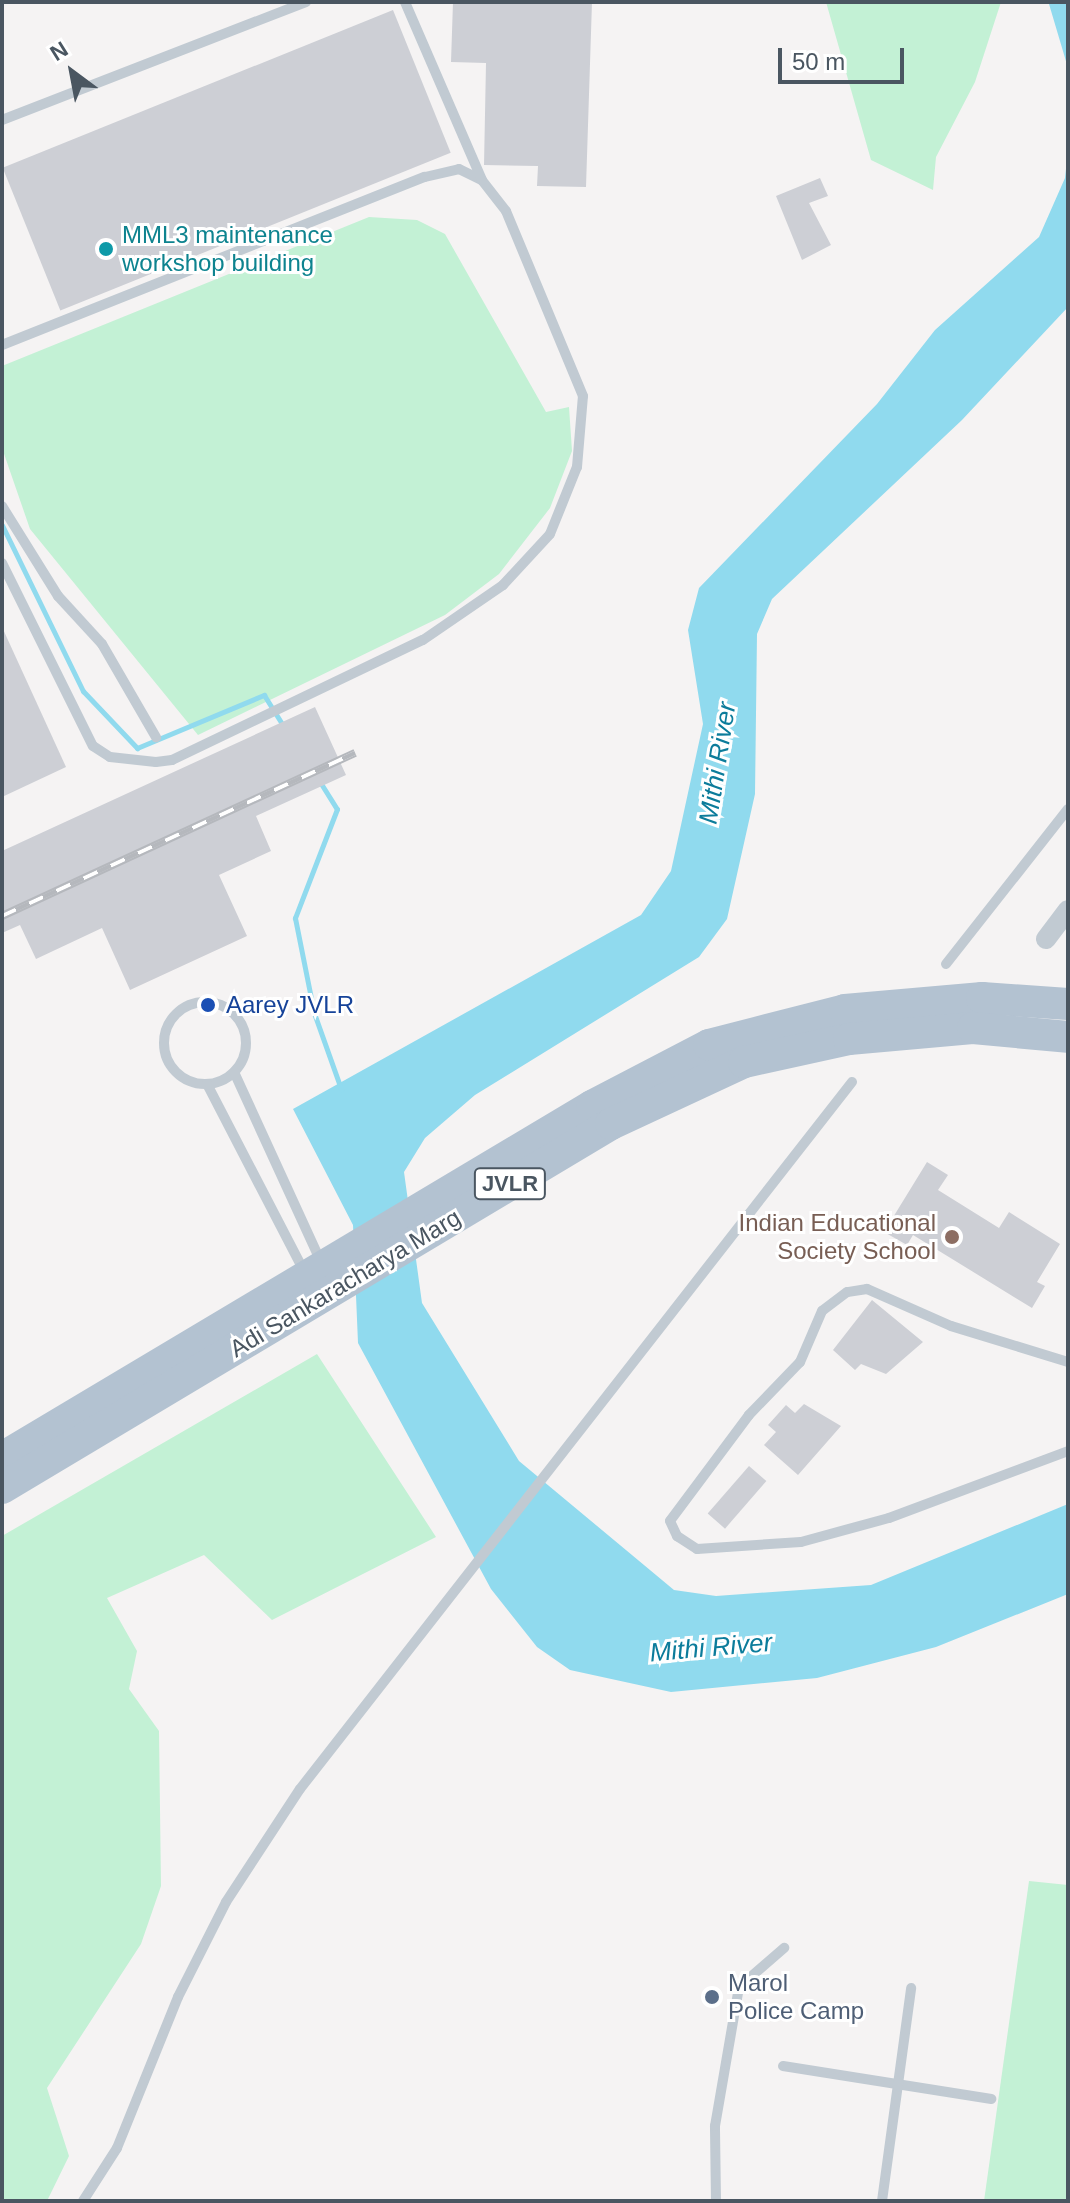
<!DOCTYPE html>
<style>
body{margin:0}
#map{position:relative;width:1070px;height:2203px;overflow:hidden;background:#f5f3f3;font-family:Helvetica,sans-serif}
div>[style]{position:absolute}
.green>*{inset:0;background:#c3f1d5}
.water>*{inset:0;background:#90daee}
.stream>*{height:5px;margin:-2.5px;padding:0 2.5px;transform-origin:2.5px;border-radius:2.5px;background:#90daee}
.building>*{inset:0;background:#cdcfd5;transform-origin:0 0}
.service>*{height:10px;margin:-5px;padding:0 5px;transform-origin:5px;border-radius:5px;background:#c1cad2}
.service>.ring{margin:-5px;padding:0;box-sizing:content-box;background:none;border:10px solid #c1cad2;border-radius:50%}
.minor>*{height:20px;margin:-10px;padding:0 10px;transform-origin:10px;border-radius:10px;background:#c1cad2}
.primary>*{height:32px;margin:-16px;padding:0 16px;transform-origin:16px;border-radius:16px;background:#b3c2d1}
.rail>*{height:8px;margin-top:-4px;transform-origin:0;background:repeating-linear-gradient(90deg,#fff 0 15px,#b5b8bd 0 30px);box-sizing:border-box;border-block:2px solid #b5b8bd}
.dots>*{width:22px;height:22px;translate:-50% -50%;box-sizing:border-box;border:4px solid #fff;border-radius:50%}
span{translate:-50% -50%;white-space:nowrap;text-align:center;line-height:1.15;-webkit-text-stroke:6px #fff;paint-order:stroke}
.shield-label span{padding:2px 6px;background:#fff;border:2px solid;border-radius:6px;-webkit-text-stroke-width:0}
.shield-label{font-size:22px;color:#4a5661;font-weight:700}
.culture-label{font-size:24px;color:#0d838f}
.left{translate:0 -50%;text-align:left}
.transit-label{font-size:24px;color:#164399}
.education-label{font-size:24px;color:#785e54}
.right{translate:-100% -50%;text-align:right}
.street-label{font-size:24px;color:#4a5661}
.service-label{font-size:24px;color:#4e5e75}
.water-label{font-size:26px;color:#0c7c9b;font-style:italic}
.frame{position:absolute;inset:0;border:4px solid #4a5661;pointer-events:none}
.north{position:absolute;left:32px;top:32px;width:80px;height:80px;-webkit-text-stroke:6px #fff;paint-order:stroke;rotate:328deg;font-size:22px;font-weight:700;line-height:32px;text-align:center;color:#4a5661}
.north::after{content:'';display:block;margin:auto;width:28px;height:36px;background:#4a5661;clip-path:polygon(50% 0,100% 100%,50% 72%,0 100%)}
.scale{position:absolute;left:778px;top:48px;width:126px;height:36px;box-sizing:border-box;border:4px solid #4a5661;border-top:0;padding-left:10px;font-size:24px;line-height:28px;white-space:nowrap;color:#4a5661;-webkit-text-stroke:6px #fff;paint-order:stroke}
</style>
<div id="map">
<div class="green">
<div style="clip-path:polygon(826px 2px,1001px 2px,975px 82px,936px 157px,933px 190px,871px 160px)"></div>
<div style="clip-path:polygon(369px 217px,417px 220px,445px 234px,546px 412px,569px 407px,572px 451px,550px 508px,499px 574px,445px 615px,198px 735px,30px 529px,2px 448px,2px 366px)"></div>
<div style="clip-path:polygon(317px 1354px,436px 1537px,272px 1620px,204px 1555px,107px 1598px,137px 1651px,129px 1689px,159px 1731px,161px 1886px,141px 1944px,47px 2088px,69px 2156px,47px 2201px,2px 2201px,2px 1536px)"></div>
<div style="clip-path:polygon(1029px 1881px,1068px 1885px,1068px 2201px,984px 2201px)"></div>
</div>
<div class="water">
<div style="clip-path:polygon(1048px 2px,1068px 2px,1068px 68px,1049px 4px)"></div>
<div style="clip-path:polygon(1068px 150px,1068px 307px,962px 420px,772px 599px,757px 634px,755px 794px,727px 919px,699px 957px,475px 1095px,425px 1138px,404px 1172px,422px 1303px,519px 1461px,674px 1590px,716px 1596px,871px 1585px,1068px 1504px,1068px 1594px,936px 1647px,817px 1678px,671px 1692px,570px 1670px,537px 1647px,491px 1589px,358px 1343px,353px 1225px,293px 1109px,641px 915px,671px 871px,703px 724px,688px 630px,699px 588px,877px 404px,935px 330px,1039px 237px,1065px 178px)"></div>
</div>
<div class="stream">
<div style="left:2px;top:525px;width:185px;rotate:64deg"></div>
<div style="left:83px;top:691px;width:79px;rotate:46.5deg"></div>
<div style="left:137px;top:748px;width:138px;rotate:-22.7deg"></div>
<div style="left:264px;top:695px;width:38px;rotate:58deg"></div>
<div style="left:320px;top:782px;width:32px;rotate:58deg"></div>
<div style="left:337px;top:809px;width:117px;rotate:111.1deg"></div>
<div style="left:295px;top:918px;width:97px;rotate:78.7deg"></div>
<div style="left:314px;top:1013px;width:81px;rotate:70.4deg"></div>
</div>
<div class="building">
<div style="clip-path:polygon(453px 2px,592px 2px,586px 187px,537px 186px,538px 166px,484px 165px,486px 63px,451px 62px)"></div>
<div style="left:393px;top:10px;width:154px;height:421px;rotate:68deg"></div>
<div style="clip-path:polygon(820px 178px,828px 196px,809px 203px,831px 245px,802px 260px,776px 196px)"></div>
<div style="clip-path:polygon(2px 627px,66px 767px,2px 797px)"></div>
<div style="clip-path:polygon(315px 707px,346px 775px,256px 816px,271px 851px,219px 875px,247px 936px,130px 990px,102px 928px,36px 959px,20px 925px,2px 933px,2px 851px)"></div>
<div style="clip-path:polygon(927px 1162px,948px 1175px,938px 1190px,999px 1228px,1009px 1212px,1060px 1244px,1037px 1282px,1045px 1286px,1032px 1308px,913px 1235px,907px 1245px,884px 1232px)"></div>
<div style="clip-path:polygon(872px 1300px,923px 1342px,886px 1374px,861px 1364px,855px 1370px,833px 1350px)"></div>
<div style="clip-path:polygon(804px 1404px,841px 1426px,798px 1475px,764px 1445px,776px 1432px,768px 1425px,786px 1405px,795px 1413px)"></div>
<div style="left:749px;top:1466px;width:23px;height:63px;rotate:41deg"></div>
</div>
<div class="service">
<div style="left:2px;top:120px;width:326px;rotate:-21.2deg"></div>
<div style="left:2px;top:345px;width:455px;rotate:-21.7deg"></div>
<div style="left:425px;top:177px;width:35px;rotate:-13deg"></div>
<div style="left:459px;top:169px;width:25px;rotate:26deg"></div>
<div style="left:2px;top:506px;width:106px;rotate:58.1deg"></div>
<div style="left:58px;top:596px;width:65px;rotate:47.5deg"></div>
<div style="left:102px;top:644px;width:108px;rotate:59.9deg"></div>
<div style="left:2px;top:563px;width:204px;rotate:63.6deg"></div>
<div style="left:93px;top:746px;width:20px;rotate:33deg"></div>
<div style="left:110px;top:757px;width:46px;rotate:6.2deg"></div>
<div style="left:156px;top:762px;width:16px;rotate:-7deg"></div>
<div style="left:172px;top:760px;width:278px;rotate:-25.6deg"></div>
<div style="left:423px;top:640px;width:97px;rotate:-34.5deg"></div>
<div style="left:503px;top:585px;width:69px;rotate:-47.3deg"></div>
<div style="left:550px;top:534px;width:72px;rotate:-68.1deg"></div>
<div style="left:577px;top:467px;width:71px;rotate:-85.2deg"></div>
<div style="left:583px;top:396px;width:200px;rotate:-112.6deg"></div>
<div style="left:506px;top:211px;width:39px;rotate:-128deg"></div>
<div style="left:482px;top:180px;width:194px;rotate:-113.4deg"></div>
<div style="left:946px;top:964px;width:197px;rotate:-51.8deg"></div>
<div class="ring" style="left:164px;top:1002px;width:72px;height:72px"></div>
<div style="left:234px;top:1072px;width:209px;rotate:65.4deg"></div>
<div style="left:207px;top:1084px;width:211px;rotate:62.6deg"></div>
<div style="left:1068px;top:1362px;width:122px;rotate:-162.9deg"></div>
<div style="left:951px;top:1326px;width:92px;rotate:-156.2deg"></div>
<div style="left:867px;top:1289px;width:20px;rotate:171deg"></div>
<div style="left:847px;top:1292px;width:31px;rotate:143deg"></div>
<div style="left:822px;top:1311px;width:56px;rotate:113.3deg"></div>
<div style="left:800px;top:1362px;width:74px;rotate:133.9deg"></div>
<div style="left:749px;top:1415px;width:132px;rotate:126.7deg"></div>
<div style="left:670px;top:1521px;width:17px;rotate:65deg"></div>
<div style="left:677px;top:1536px;width:24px;rotate:33deg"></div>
<div style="left:697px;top:1549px;width:104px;rotate:-3.9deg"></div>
<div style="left:801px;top:1542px;width:91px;rotate:-15.3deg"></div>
<div style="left:889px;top:1518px;width:191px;rotate:-20.5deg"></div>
<div style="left:783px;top:2066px;width:211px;rotate:9deg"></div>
<div style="left:83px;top:2201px;width:63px;rotate:-57.3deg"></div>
<div style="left:117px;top:2148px;width:163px;rotate:-68deg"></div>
<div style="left:178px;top:1997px;width:106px;rotate:-63.2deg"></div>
<div style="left:226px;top:1902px;width:135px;rotate:-56.8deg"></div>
<div style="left:300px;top:1789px;width:897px;rotate:-52.02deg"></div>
<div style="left:716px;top:2201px;width:75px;rotate:-90.8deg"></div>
<div style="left:715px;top:2126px;width:141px;rotate:-80.2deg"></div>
<div style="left:739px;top:1987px;width:60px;rotate:-40.9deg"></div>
<div style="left:882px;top:2201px;width:215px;rotate:-82.2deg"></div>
</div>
<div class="minor">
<div style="left:1046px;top:939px;width:36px;rotate:-53deg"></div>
</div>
<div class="primary">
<div style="left:2px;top:1458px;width:687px;rotate:-30.82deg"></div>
<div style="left:592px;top:1106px;width:132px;rotate:-27.5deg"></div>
<div style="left:709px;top:1045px;width:140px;rotate:-14.4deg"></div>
<div style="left:845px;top:1010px;width:138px;rotate:-5deg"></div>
<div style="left:982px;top:998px;width:86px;rotate:4deg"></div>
<div style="left:2px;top:1488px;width:709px;rotate:-30.87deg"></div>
<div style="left:611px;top:1124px;width:147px;rotate:-25deg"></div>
<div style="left:744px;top:1062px;width:107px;rotate:-12.4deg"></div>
<div style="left:849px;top:1039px;width:124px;rotate:-5.1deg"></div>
<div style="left:973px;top:1028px;width:95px;rotate:5.4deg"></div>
</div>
<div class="rail">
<div style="left:2px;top:916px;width:389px;rotate:-24.8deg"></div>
</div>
<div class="dots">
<div style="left:106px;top:249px;background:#0f9aa8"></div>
<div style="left:208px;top:1005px;background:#1a4fb4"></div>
<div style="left:952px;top:1237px;background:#8d6e63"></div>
<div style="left:712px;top:1997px;background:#5c6f8a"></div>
</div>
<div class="shield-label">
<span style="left:510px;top:1184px">JVLR</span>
</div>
<div class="culture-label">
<span class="left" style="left:122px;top:249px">MML3 maintenance<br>workshop building</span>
</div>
<div class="transit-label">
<span class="left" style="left:226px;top:1005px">Aarey JVLR</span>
</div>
<div class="education-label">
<span class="right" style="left:936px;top:1237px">Indian Educational<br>Society School</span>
</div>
<div class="street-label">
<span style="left:345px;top:1283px;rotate:-31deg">Adi Sankaracharya Marg</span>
</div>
<div class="service-label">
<span class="left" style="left:728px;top:1997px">Marol<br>Police Camp</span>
</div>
<div class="water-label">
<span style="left:718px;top:763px;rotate:-81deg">Mithi River</span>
<span style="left:711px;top:1648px;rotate:-5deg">Mithi River</span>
</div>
<div class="frame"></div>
<div class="north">N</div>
<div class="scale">50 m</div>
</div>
